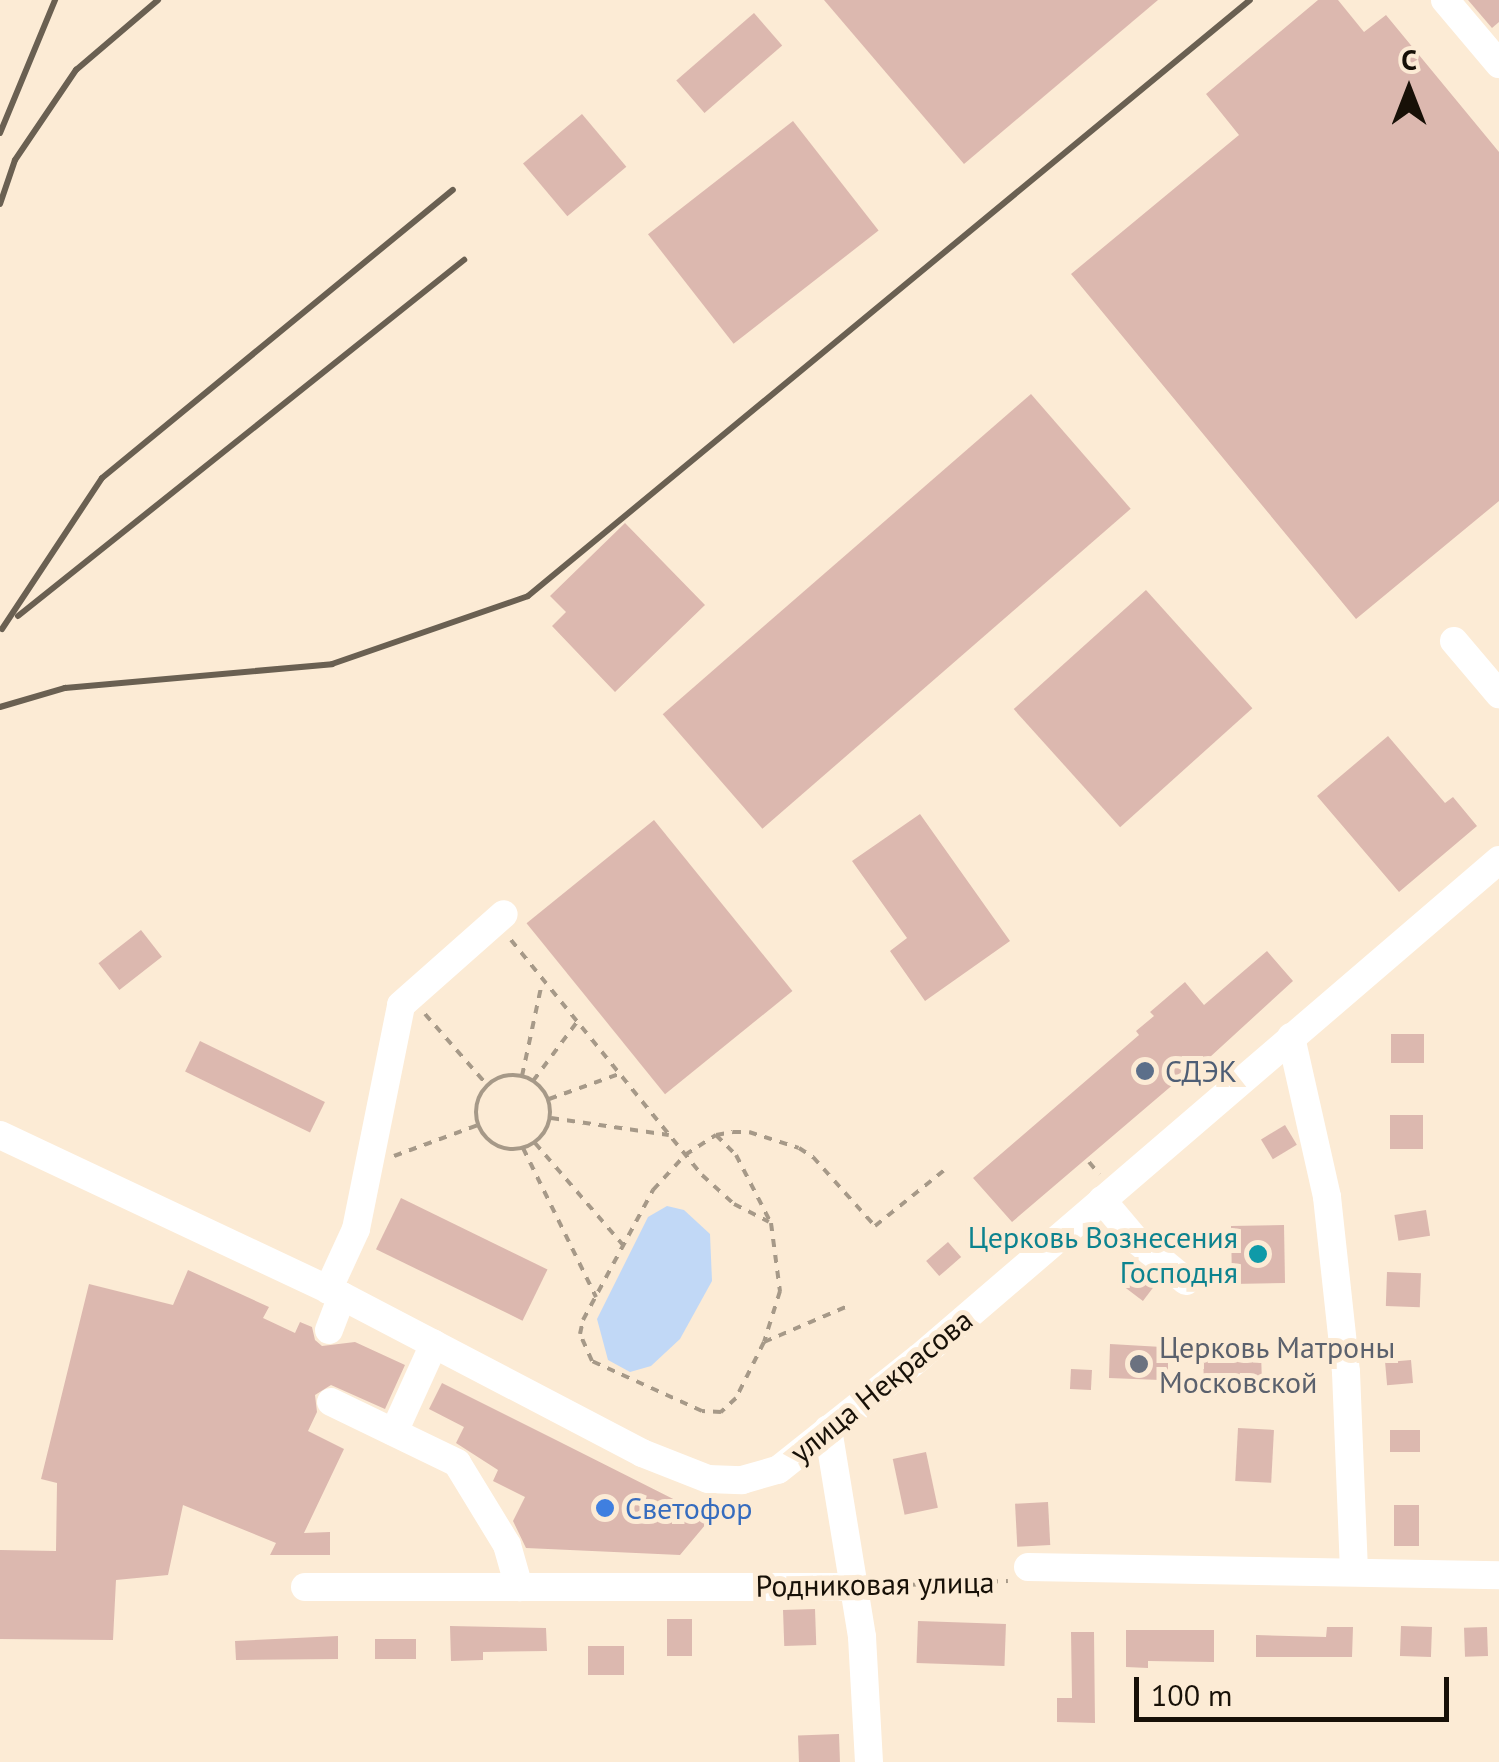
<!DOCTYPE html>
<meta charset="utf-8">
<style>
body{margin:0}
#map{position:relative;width:1499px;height:1762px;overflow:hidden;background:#fcebd5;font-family:"PT Sans",sans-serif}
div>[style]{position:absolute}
.water>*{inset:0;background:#c1d8f6}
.building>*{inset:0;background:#dcb8af;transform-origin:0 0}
.path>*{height:4px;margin-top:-2px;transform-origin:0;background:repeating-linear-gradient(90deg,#a69988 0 8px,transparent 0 16px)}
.path>.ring{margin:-2px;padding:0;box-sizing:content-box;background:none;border:4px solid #a69988;border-radius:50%}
.minor>*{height:28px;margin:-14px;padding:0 14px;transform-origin:14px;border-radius:14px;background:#fff}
.rail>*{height:6px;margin:-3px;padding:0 3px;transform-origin:3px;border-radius:3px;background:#6a6052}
.dots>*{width:28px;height:28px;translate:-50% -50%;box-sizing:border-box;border:5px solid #fcebd5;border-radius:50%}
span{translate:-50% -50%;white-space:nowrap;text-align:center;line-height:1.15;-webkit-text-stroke:10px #fcebd5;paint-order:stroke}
.service-label{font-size:30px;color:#4e5e75}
.left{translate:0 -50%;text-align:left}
.culture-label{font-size:30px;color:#0d838f}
.right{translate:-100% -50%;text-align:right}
.worship-label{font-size:30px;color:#5b616d}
.street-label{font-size:30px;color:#171007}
.shop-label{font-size:30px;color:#366cbe}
.north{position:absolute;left:1359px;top:40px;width:100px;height:100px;-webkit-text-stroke:8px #fcebd5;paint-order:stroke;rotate:0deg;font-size:28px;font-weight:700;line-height:40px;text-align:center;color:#171007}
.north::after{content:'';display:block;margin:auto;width:35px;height:45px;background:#171007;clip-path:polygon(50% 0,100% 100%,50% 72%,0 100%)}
.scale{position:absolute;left:1134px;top:1677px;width:315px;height:45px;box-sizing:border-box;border:5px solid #171007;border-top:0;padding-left:12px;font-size:30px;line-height:35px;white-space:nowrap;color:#171007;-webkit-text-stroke:8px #fcebd5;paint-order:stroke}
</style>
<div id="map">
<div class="water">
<div style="clip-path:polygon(667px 1206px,684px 1210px,710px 1234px,712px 1281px,680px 1339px,651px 1366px,630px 1372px,608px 1360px,597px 1319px,648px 1217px)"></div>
</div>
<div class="building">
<div style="clip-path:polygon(824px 0,1158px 0,964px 164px)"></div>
<div style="clip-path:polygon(1318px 0,1338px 0,1364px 32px,1386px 15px,1499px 152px,1499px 501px,1356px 619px,1071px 274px,1239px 135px,1206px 94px)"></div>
<div style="clip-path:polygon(1468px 0,1499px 0,1499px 22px,1492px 28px)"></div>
<div style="left:754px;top:13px;width:43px;height:103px;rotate:49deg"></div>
<div style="left:582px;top:114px;width:69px;height:77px;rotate:50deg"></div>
<div style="left:793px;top:121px;width:139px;height:184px;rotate:52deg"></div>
<div style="left:1031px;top:394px;width:152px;height:488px;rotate:49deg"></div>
<div style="clip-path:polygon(625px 523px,705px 605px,615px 692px,552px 626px,566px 612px,550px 596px)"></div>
<div style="left:1146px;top:590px;width:159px;height:178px;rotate:48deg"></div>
<div style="clip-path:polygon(1388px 736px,1445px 803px,1453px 797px,1477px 826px,1399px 892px,1317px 796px)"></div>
<div style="clip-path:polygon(920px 814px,1010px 941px,925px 1001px,890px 951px,907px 938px,852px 861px)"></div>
<div style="left:654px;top:820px;width:220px;height:164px;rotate:51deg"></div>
<div style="left:141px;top:930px;width:34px;height:54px;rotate:52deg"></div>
<div style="clip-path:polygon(1267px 951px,1293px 981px,1198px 1068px,1196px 1065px,1012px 1222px,973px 1178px,1139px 1035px,1136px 1031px,1154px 1016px,1150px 1012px,1185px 982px,1204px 1005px)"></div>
<div style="left:1391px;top:1034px;width:33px;height:29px"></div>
<div style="left:200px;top:1041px;width:139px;height:34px;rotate:26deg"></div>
<div style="left:1390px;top:1115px;width:33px;height:34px"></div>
<div style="left:1285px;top:1125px;width:23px;height:28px;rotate:59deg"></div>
<div style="left:401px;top:1198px;width:163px;height:57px;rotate:26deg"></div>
<div style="left:1426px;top:1210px;width:26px;height:32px;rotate:81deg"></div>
<div style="left:1284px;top:1225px;width:58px;height:53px;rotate:89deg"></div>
<div style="left:948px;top:1242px;width:20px;height:29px;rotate:49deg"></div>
<div style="left:1136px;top:1267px;width:26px;height:23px;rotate:37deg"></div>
<div style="clip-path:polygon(188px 1270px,269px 1307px,263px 1318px,295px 1333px,300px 1322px,312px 1327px,315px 1340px,322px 1346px,355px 1342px,405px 1365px,385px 1409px,331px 1385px,315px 1395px,317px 1412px,308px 1431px,344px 1449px,304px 1533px,330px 1532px,330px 1555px,270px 1555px,276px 1543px,183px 1505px,168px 1575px,116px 1580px,113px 1640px,0 1639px,0 1550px,56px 1551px,57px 1483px,41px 1479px,89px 1284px,173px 1305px)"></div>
<div style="left:1387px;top:1272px;width:34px;height:34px;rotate:2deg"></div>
<div style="clip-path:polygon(1110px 1344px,1162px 1347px,1168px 1357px,1168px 1371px,1160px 1380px,1109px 1378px)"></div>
<div style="left:1261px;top:1354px;width:33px;height:58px;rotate:88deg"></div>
<div style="left:1411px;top:1360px;width:23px;height:26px;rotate:85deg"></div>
<div style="left:1071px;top:1369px;width:21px;height:20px;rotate:3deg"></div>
<div style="clip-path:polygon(442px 1383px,554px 1439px,711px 1518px,680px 1555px,526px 1548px,513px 1521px,525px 1497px,493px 1481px,498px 1470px,456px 1443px,464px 1427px,429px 1409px)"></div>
<div style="left:1238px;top:1428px;width:36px;height:53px;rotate:3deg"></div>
<div style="left:1420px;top:1430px;width:22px;height:30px;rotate:90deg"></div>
<div style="left:926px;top:1452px;width:57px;height:34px;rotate:78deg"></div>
<div style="left:1048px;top:1502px;width:43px;height:33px;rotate:87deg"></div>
<div style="left:1394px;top:1505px;width:25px;height:41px"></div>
<div style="left:815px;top:1609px;width:36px;height:32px;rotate:88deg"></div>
<div style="left:667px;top:1619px;width:25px;height:37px"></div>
<div style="left:918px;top:1621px;width:88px;height:42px;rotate:2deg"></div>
<div style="clip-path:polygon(450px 1626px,546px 1628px,547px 1651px,483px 1652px,483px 1660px,451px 1661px)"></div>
<div style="left:1401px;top:1626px;width:31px;height:30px;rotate:2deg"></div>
<div style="clip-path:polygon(1327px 1627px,1353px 1627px,1352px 1657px,1256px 1657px,1256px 1635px,1326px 1637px)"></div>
<div style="left:1487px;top:1627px;width:29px;height:23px;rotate:88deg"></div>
<div style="clip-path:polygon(1126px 1630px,1214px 1630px,1214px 1662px,1148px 1661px,1148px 1668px,1126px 1667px)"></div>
<div style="clip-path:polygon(1071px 1632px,1094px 1632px,1095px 1723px,1057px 1722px,1057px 1698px,1072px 1698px)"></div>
<div style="clip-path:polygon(338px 1636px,338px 1659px,236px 1660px,235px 1641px)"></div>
<div style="left:375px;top:1639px;width:41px;height:20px"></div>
<div style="left:624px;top:1646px;width:29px;height:36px;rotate:90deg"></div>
<div style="left:839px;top:1734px;width:28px;height:41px;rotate:88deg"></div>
</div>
<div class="path">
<div style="left:511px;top:940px;width:303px;rotate:50.9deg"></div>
<div style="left:702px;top:1175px;width:43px;rotate:42.2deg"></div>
<div style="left:734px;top:1204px;width:39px;rotate:27deg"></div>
<div style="left:425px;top:1014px;width:96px;rotate:48.8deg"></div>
<div class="ring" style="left:476px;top:1075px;width:70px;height:70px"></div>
<div style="left:522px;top:1076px;width:95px;rotate:-77.9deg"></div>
<div style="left:533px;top:1081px;width:74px;rotate:-53.3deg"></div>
<div style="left:549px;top:1099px;width:74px;rotate:-19.7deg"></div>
<div style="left:551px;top:1118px;width:119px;rotate:8.2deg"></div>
<div style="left:716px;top:1135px;width:28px;rotate:45deg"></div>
<div style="left:736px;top:1155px;width:76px;rotate:62.8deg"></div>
<div style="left:771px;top:1223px;width:69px;rotate:82.5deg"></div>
<div style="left:780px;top:1291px;width:53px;rotate:107.4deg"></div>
<div style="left:764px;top:1342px;width:63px;rotate:116.6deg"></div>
<div style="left:736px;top:1398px;width:21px;rotate:137deg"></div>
<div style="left:721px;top:1412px;width:19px;rotate:-177deg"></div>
<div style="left:702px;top:1411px;width:121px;rotate:-155.6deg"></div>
<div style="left:592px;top:1361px;width:30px;rotate:-114deg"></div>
<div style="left:580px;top:1334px;width:14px;rotate:-78deg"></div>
<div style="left:583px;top:1320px;width:148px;rotate:-61.7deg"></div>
<div style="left:653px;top:1190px;width:47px;rotate:-47.6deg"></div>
<div style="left:685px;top:1155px;width:37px;rotate:-33deg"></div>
<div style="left:716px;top:1135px;width:17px;rotate:-10deg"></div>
<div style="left:733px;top:1132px;width:16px"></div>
<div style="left:749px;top:1132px;width:52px;rotate:17.7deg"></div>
<div style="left:799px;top:1148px;width:17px;rotate:33deg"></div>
<div style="left:813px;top:1157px;width:93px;rotate:48.1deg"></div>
<div style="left:875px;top:1226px;width:92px;rotate:-38.9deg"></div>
<div style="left:535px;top:1143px;width:135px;rotate:49.2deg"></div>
<div style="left:523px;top:1148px;width:166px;rotate:63.9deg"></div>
<div style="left:394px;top:1156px;width:90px;rotate:-20.3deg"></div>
<div style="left:1089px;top:1162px;width:16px;rotate:50deg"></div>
<div style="left:764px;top:1342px;width:91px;rotate:-23.2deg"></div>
<div style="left:878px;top:1586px;width:130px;rotate:-2.2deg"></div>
</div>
<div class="minor">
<div style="left:1445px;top:0;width:84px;rotate:49.8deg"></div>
<div style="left:1454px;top:641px;width:70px;rotate:49.7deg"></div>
<div style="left:1291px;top:1037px;width:164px;rotate:77.3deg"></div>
<div style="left:1327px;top:1197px;width:176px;rotate:83.8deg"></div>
<div style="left:1346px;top:1372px;width:198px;rotate:87.7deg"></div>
<div style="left:0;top:1135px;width:378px;rotate:25.2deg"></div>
<div style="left:342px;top:1296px;width:339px;rotate:27.6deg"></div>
<div style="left:642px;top:1453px;width:71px;rotate:21.5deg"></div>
<div style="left:708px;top:1479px;width:34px;rotate:2deg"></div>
<div style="left:742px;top:1480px;width:37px;rotate:-16deg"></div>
<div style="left:778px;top:1470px;width:181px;rotate:-38.5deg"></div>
<div style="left:920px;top:1357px;width:763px;rotate:-40.64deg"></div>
<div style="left:1102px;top:1200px;width:51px;rotate:49.8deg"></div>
<div style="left:1135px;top:1239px;width:66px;rotate:39.5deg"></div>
<div style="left:328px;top:1290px;width:67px;rotate:-65.3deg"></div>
<div style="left:356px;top:1229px;width:228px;rotate:-78.6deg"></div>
<div style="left:401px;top:1005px;width:137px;rotate:-41.5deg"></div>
<div style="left:329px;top:1330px;width:36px;rotate:-69deg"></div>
<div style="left:331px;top:1402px;width:140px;rotate:25.8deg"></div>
<div style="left:457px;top:1463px;width:96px;rotate:58.6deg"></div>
<div style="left:507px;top:1545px;width:44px;rotate:74.1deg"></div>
<div style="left:828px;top:1429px;width:211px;rotate:80.7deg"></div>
<div style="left:862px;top:1637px;width:125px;rotate:86.8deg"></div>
<div style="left:394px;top:1432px;width:97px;rotate:-65.6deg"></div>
<div style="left:1028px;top:1567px;width:471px;rotate:1deg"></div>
<div style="left:305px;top:1587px;width:551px"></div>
</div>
<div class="rail">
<div style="left:0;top:133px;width:144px;rotate:-67.5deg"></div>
<div style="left:0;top:204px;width:46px;rotate:-71.2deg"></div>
<div style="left:15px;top:160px;width:109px;rotate:-55.9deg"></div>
<div style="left:76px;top:70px;width:108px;rotate:-40.5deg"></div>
<div style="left:18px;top:616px;width:571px;rotate:-38.6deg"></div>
<div style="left:2px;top:629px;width:181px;rotate:-56.5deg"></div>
<div style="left:102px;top:478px;width:454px;rotate:-39.4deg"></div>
<div style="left:0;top:707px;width:68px;rotate:-16.3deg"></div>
<div style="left:65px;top:688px;width:268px;rotate:-5.1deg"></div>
<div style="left:332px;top:664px;width:207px;rotate:-19.1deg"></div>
<div style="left:528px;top:596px;width:936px;rotate:-39.54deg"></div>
</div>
<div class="dots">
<div style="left:1145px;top:1071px;background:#5c6f8a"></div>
<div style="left:1258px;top:1254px;background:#0f9aa8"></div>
<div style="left:1139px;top:1364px;background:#6b7280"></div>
<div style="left:605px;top:1508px;background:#3f7fe0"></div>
</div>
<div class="service-label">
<span class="left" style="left:1165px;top:1071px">СДЭК</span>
</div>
<div class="culture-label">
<span class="right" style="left:1238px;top:1254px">Церковь Вознесения<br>Господня</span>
</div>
<div class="worship-label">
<span class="left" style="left:1159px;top:1364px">Церковь Матроны<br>Московской</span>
</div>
<div class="street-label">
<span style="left:881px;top:1386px;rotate:-39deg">улица Некрасова</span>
<span style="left:875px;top:1584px;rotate:-1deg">Родниковая улица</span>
</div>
<div class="shop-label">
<span class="left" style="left:625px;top:1508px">Светофор</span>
</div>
<div class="north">С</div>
<div class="scale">100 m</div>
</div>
